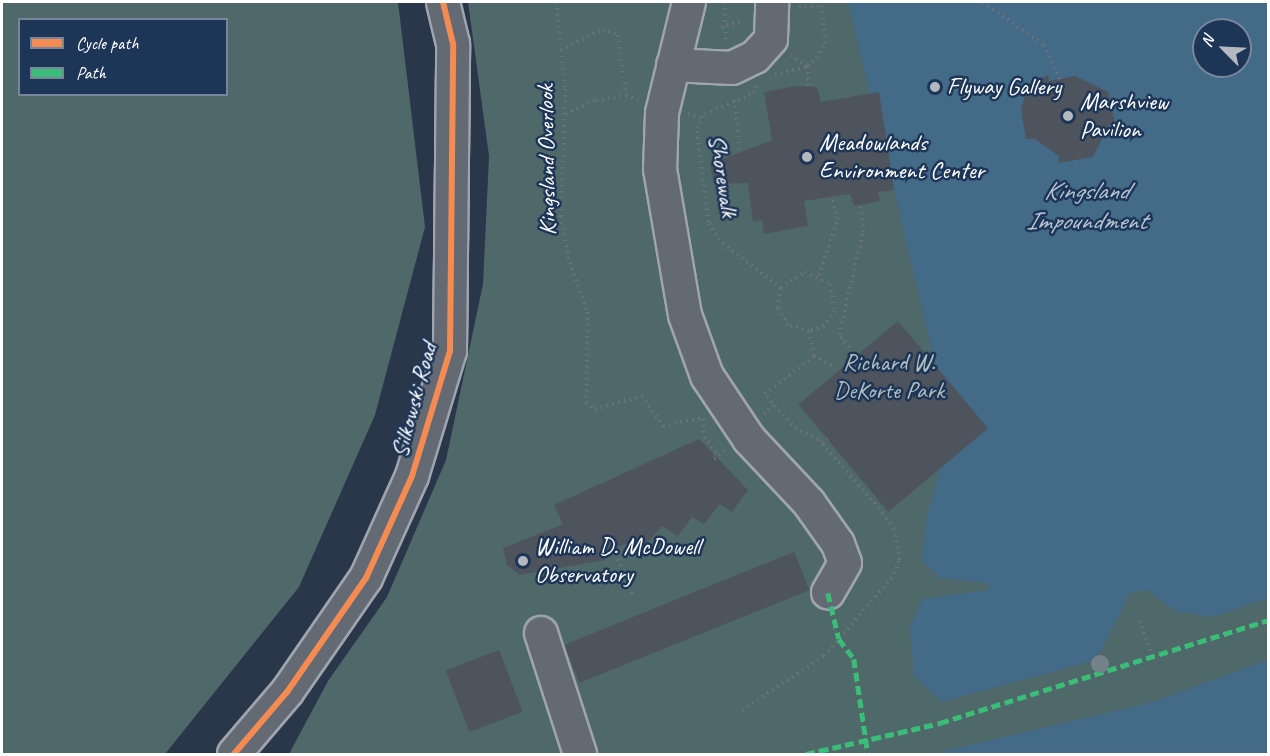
<!DOCTYPE html>
<style>
body{margin:0}
#map{position:relative;width:1270px;height:756px;overflow:hidden;background:#2a374a;font-family:Caveat,sans-serif}
div>[style]{position:absolute}
.green>*{inset:0;background:#4f6869}
.water>*{inset:0;background:#436a86}
.building>*{inset:0;background:#4e545e;transform-origin:0 0}
.path>*{height:4px;margin-top:-2px;transform-origin:0;background:repeating-linear-gradient(90deg,#6a727c 0 1.5px,transparent 0 6px)}
.roads{filter:drop-shadow(2px 0 #9fa5ae) drop-shadow(-2px 0 #9fa5ae) drop-shadow(0 2px #9fa5ae) drop-shadow(0 -2px #9fa5ae)}
.minor>*{height:32px;margin:-16px;padding:0 16px;transform-origin:16px;border-radius:16px;background:#636a74}
.quiet>*{height:4.5px;margin-top:-2.25px;transform-origin:0;background:repeating-linear-gradient(90deg,#3abd76 0 9px,transparent 0 13.5px)}
.cycleway>*{height:6px;margin:-3px;padding:0 3px;transform-origin:3px;border-radius:3px;background:#f68b52}
.trees>*{width:18px;height:18px;margin:-9px;border-radius:50%;background:#75828a}
.dots>*{width:16px;height:16px;translate:-50% -50%;box-sizing:border-box;border:3px solid #1d3557;border-radius:50%}
span{translate:-50% -50%;white-space:nowrap;text-align:center;line-height:1.15;-webkit-text-stroke:5px #1d3557;paint-order:stroke}
.poi-label{font-size:24px;color:#fff}
.left{translate:0 -50%;text-align:left}
.street-label{font-size:24px;color:#fff}
.park-label{font-size:24px;color:#b2bfbe}
.water-label{font-size:26px;color:#b5c5d1;font-style:italic}
.frame{position:absolute;inset:0;border:3px solid #fff;pointer-events:none}
.legend{position:absolute;left:18px;top:18px;width:210px;height:78px;box-sizing:border-box;background:#1d3557;border:2px solid #77869a;margin:0;padding:8px 10px;list-style:none;font-size:18px;color:#fff}
.legend li{display:flex;align-items:center;gap:12px;height:30px}
.legend b{width:30px;border:2px solid #77869a}
.north{position:absolute;left:1192px;top:18px;width:60px;height:60px;box-sizing:border-box;background:#1d3557;border:2px solid #77869a;border-radius:50%;rotate:294deg;font-size:16px;font-weight:700;line-height:24px;text-align:center;color:#fff}
.north::after{content:'';display:block;margin:auto;width:21px;height:27px;background:#b4b9c0;clip-path:polygon(50% 0,100% 100%,50% 72%,0 100%)}
</style>
<div id="map">
<div class="green">
<div style="clip-path:polygon(evenodd,2px 2px,398px 2px,425px 227px,375px 415px,299px 587px,165px 754px,2px 754px,2px 2px,20px 20px,226px 20px,226px 94px,20px 94px,20px 20px)"></div>
<div style="clip-path:polygon(evenodd,468px 2px,1268px 2px,1268px 754px,289px 754px,328px 681px,387px 597px,446px 460px,483px 284px,489px 156px,468px 2px,1204px 30px,1240px 30px,1240px 66px,1204px 66px,1204px 30px)"></div>
</div>
<div class="water">
<div style="clip-path:polygon(evenodd,848px 2px,1268px 2px,1268px 598px,1213px 617px,1175px 611px,1147px 590px,1130px 593px,1096px 660px,941px 702px,914px 675px,910px 628px,923px 599px,989px 590px,987px 583px,940px 578px,922px 561px,927px 515px,941px 467px,935px 364px,894px 190px,879px 92px,870px 94px,848px 2px,1204px 30px,1240px 30px,1240px 66px,1204px 66px,1204px 30px)"></div>
<div style="clip-path:polygon(1268px 660px,1268px 754px,932px 754px,1149px 703px)"></div>
</div>
<div class="building">
<div style="clip-path:polygon(1048px 75px,1049px 81px,1075px 76px,1108px 92px,1115px 124px,1109px 125px,1093px 157px,1058px 163px,1059px 156px,1035px 139px,1026px 139px,1021px 109px,1028px 85px)"></div>
<div style="clip-path:polygon(796px 86px,817px 87px,821px 102px,879px 92px,894px 190px,878px 192px,880px 201px,854px 206px,850px 194px,804px 201px,808px 226px,764px 234px,762px 220px,753px 222px,748px 183px,714px 184px,710px 164px,772px 140px,764px 92px)"></div>
<div style="left:898px;top:321px;width:140px;height:130px;rotate:50deg"></div>
<div style="clip-path:polygon(699px 439px,748px 490px,732px 512px,720px 504px,704px 524px,692px 517px,678px 536px,662px 526px,643px 548px,634px 541px,603px 552px,605px 560px,519px 575px,507px 565px,503px 548px,563px 524px,554px 505px)"></div>
<div style="left:794px;top:552px;width:41px;height:248px;rotate:68deg"></div>
<div style="left:499px;top:650px;width:66px;height:57px;rotate:69deg"></div>
</div>
<div class="path">
<div style="left:557px;top:2px;width:87px;rotate:84.7deg"></div>
<div style="left:565px;top:89px;width:127px;rotate:91.8deg"></div>
<div style="left:561px;top:216px;width:42px;rotate:80.3deg"></div>
<div style="left:568px;top:257px;width:58px;rotate:70.9deg"></div>
<div style="left:587px;top:312px;width:91px;rotate:90.6deg"></div>
<div style="left:586px;top:403px;width:11px;rotate:34deg"></div>
<div style="left:595px;top:409px;width:49px;rotate:-15.5deg"></div>
<div style="left:642px;top:396px;width:37px;rotate:55deg"></div>
<div style="left:663px;top:426px;width:40px;rotate:-12deg"></div>
<div style="left:725px;top:2px;width:40px;rotate:88.6deg"></div>
<div style="left:983px;top:2px;width:75px;rotate:35.2deg"></div>
<div style="left:1044px;top:45px;width:38px;rotate:65deg"></div>
<div style="left:799px;top:7px;width:23px;rotate:-5deg"></div>
<div style="left:721px;top:27px;width:24px;rotate:-15deg"></div>
<div style="left:561px;top:50px;width:47px;rotate:-26.6deg"></div>
<div style="left:603px;top:29px;width:16px;rotate:22deg"></div>
<div style="left:618px;top:35px;width:61px;rotate:82.4deg"></div>
<div style="left:626px;top:95px;width:13px;rotate:23deg"></div>
<div style="left:791px;top:55px;width:20px;rotate:33deg"></div>
<div style="left:808px;top:66px;width:23px;rotate:88deg"></div>
<div style="left:775px;top:75px;width:34px;rotate:-15deg"></div>
<div style="left:808px;top:66px;width:12px;rotate:-42deg"></div>
<div style="left:817px;top:58px;width:17px;rotate:-62deg"></div>
<div style="left:825px;top:43px;width:41px;rotate:-95.6deg"></div>
<div style="left:735px;top:100px;width:51px;rotate:84.4deg"></div>
<div style="left:566px;top:114px;width:33px;rotate:-25deg"></div>
<div style="left:596px;top:100px;width:30px;rotate:-9deg"></div>
<div style="left:688px;top:114px;width:15px;rotate:16deg"></div>
<div style="left:819px;top:275px;width:59px;rotate:-71.3deg"></div>
<div style="left:838px;top:219px;width:24px;rotate:-107deg"></div>
<div style="left:781px;top:288px;width:29px;rotate:-34deg"></div>
<div style="left:805px;top:272px;width:29px;rotate:25deg"></div>
<div style="left:831px;top:284px;width:27px;rotate:82deg"></div>
<div style="left:835px;top:311px;width:19px;rotate:126deg"></div>
<div style="left:824px;top:326px;width:16px;rotate:162deg"></div>
<div style="left:814px;top:356px;width:24px;rotate:28deg"></div>
<div style="left:856px;top:357px;width:28px;rotate:-128deg"></div>
<div style="left:839px;top:335px;width:106px;rotate:-76.9deg"></div>
<div style="left:863px;top:232px;width:27px;rotate:-96deg"></div>
<div style="left:764px;top:414px;width:13px;rotate:-42deg"></div>
<div style="left:703px;top:419px;width:18px;rotate:87deg"></div>
<div style="left:704px;top:437px;width:24px;rotate:52deg"></div>
<div style="left:822px;top:443px;width:7px;rotate:-34deg"></div>
<div style="left:714px;top:459px;width:14px;rotate:-39deg"></div>
<div style="left:613px;top:548px;width:53px;rotate:67.8deg"></div>
<div style="left:1140px;top:621px;width:39px;rotate:71deg"></div>
<div style="left:742px;top:710px;width:98px;rotate:-33.4deg"></div>
<div style="left:824px;top:656px;width:108px;rotate:-49.1deg"></div>
<div style="left:895px;top:574px;width:15px;rotate:-74deg"></div>
<div style="left:899px;top:560px;width:31px;rotate:-99deg"></div>
<div style="left:894px;top:529px;width:19px;rotate:-125deg"></div>
<div style="left:883px;top:513px;width:98px;rotate:-131.3deg"></div>
<div style="left:818px;top:439px;width:24px;rotate:-156deg"></div>
<div style="left:796px;top:429px;width:47px;rotate:-131.5deg"></div>
<div style="left:765px;top:394px;width:62px;rotate:-37.8deg"></div>
<div style="left:814px;top:356px;width:25px;rotate:-101deg"></div>
<div style="left:809px;top:331px;width:22px;rotate:-164deg"></div>
<div style="left:788px;top:325px;width:20px;rotate:-120deg"></div>
<div style="left:778px;top:308px;width:20px;rotate:-81deg"></div>
<div style="left:781px;top:288px;width:78px;rotate:-142.3deg"></div>
<div style="left:719px;top:240px;width:21px;rotate:-121deg"></div>
<div style="left:708px;top:222px;width:95px;rotate:-96.7deg"></div>
<div style="left:697px;top:128px;width:16px;rotate:-60deg"></div>
<div style="left:705px;top:114px;width:53px;rotate:-23.2deg"></div>
<div style="left:754px;top:93px;width:8px;rotate:-67deg"></div>
</div>
<div class="roads">
<div class="minor">
<div style="left:689px;top:2px;width:114px;rotate:103.7deg"></div>
<div style="left:662px;top:113px;width:56px;rotate:92deg"></div>
<div style="left:660px;top:169px;width:148px;rotate:80.3deg"></div>
<div style="left:685px;top:315px;width:65px;rotate:70.2deg"></div>
<div style="left:707px;top:376px;width:76px;rotate:56.3deg"></div>
<div style="left:749px;top:439px;width:88px;rotate:46.8deg"></div>
<div style="left:809px;top:503px;width:50px;rotate:54.7deg"></div>
<div style="left:838px;top:544px;width:20px;rotate:70deg"></div>
<div style="left:845px;top:563px;width:34px;rotate:120deg"></div>
<div style="left:673px;top:65px;width:59px;rotate:2.9deg"></div>
<div style="left:732px;top:68px;width:25px;rotate:-26deg"></div>
<div style="left:755px;top:57px;width:24px;rotate:-48deg"></div>
<div style="left:771px;top:39px;width:37px;rotate:-88deg"></div>
<div style="left:541px;top:633px;width:127px;rotate:72.1deg"></div>
<div style="left:234px;top:754px;width:82px;rotate:-49.5deg"></div>
<div style="left:287px;top:692px;width:139px;rotate:-55.3deg"></div>
<div style="left:366px;top:578px;width:112px;rotate:-65.7deg"></div>
<div style="left:412px;top:476px;width:131px;rotate:-73.1deg"></div>
<div style="left:450px;top:351px;width:307px;rotate:-89.4deg"></div>
<div style="left:453px;top:44px;width:43px;rotate:-103.4deg"></div>
</div>
</div>
<div class="quiet">
<div style="left:828px;top:593px;width:47px;rotate:76.6deg"></div>
<div style="left:839px;top:639px;width:25px;rotate:53deg"></div>
<div style="left:854px;top:659px;width:96px;rotate:81.6deg"></div>
<div style="left:806px;top:754px;width:138px;rotate:-13deg"></div>
<div style="left:940px;top:723px;width:344px;rotate:-17.4deg"></div>
</div>
<div class="cycleway">
<div style="left:234px;top:754px;width:82px;rotate:-49.5deg"></div>
<div style="left:287px;top:692px;width:139px;rotate:-55.3deg"></div>
<div style="left:366px;top:578px;width:112px;rotate:-65.7deg"></div>
<div style="left:412px;top:476px;width:131px;rotate:-73.1deg"></div>
<div style="left:450px;top:351px;width:307px;rotate:-89.4deg"></div>
<div style="left:453px;top:44px;width:43px;rotate:-103.4deg"></div>
</div>
<div class="trees">
<div style="left:1100px;top:664px"></div>
</div>
<div class="dots">
<div style="left:935px;top:87px;background:#b4b9c0"></div>
<div style="left:1068px;top:116px;background:#b4b9c0"></div>
<div style="left:807px;top:157px;background:#b4b9c0"></div>
<div style="left:523px;top:561px;background:#b4b9c0"></div>
</div>
<div class="poi-label">
<span class="left" style="left:947px;top:87px">Flyway Gallery</span>
<span class="left" style="left:1080px;top:116px">Marshview<br>Pavilion</span>
<span class="left" style="left:819px;top:157px">Meadowlands<br>Environment Center</span>
<span class="left" style="left:535px;top:561px">William D. McDowell<br>Observatory</span>
</div>
<div class="street-label">
<span style="left:547px;top:160px;rotate:-91deg">Kingsland Overlook</span>
<span style="left:723px;top:176px;rotate:81deg">Shorewalk</span>
<span style="left:414px;top:400px;rotate:-75deg">Silkowski Road</span>
</div>
<div class="park-label">
<span style="left:889px;top:377px">Richard W.<br>DeKorte Park</span>
</div>
<div class="water-label">
<span style="left:1086px;top:206px">Kingsland<br>Impoundment</span>
</div>
<div class="frame"></div>
<ul class="legend">
<li><b style="height:8px;background:#f68b52"></b>Cycle path</li>
<li><b style="height:8px;background:#3abd76"></b>Path</li>
</ul>
<div class="north">N</div>
</div>
